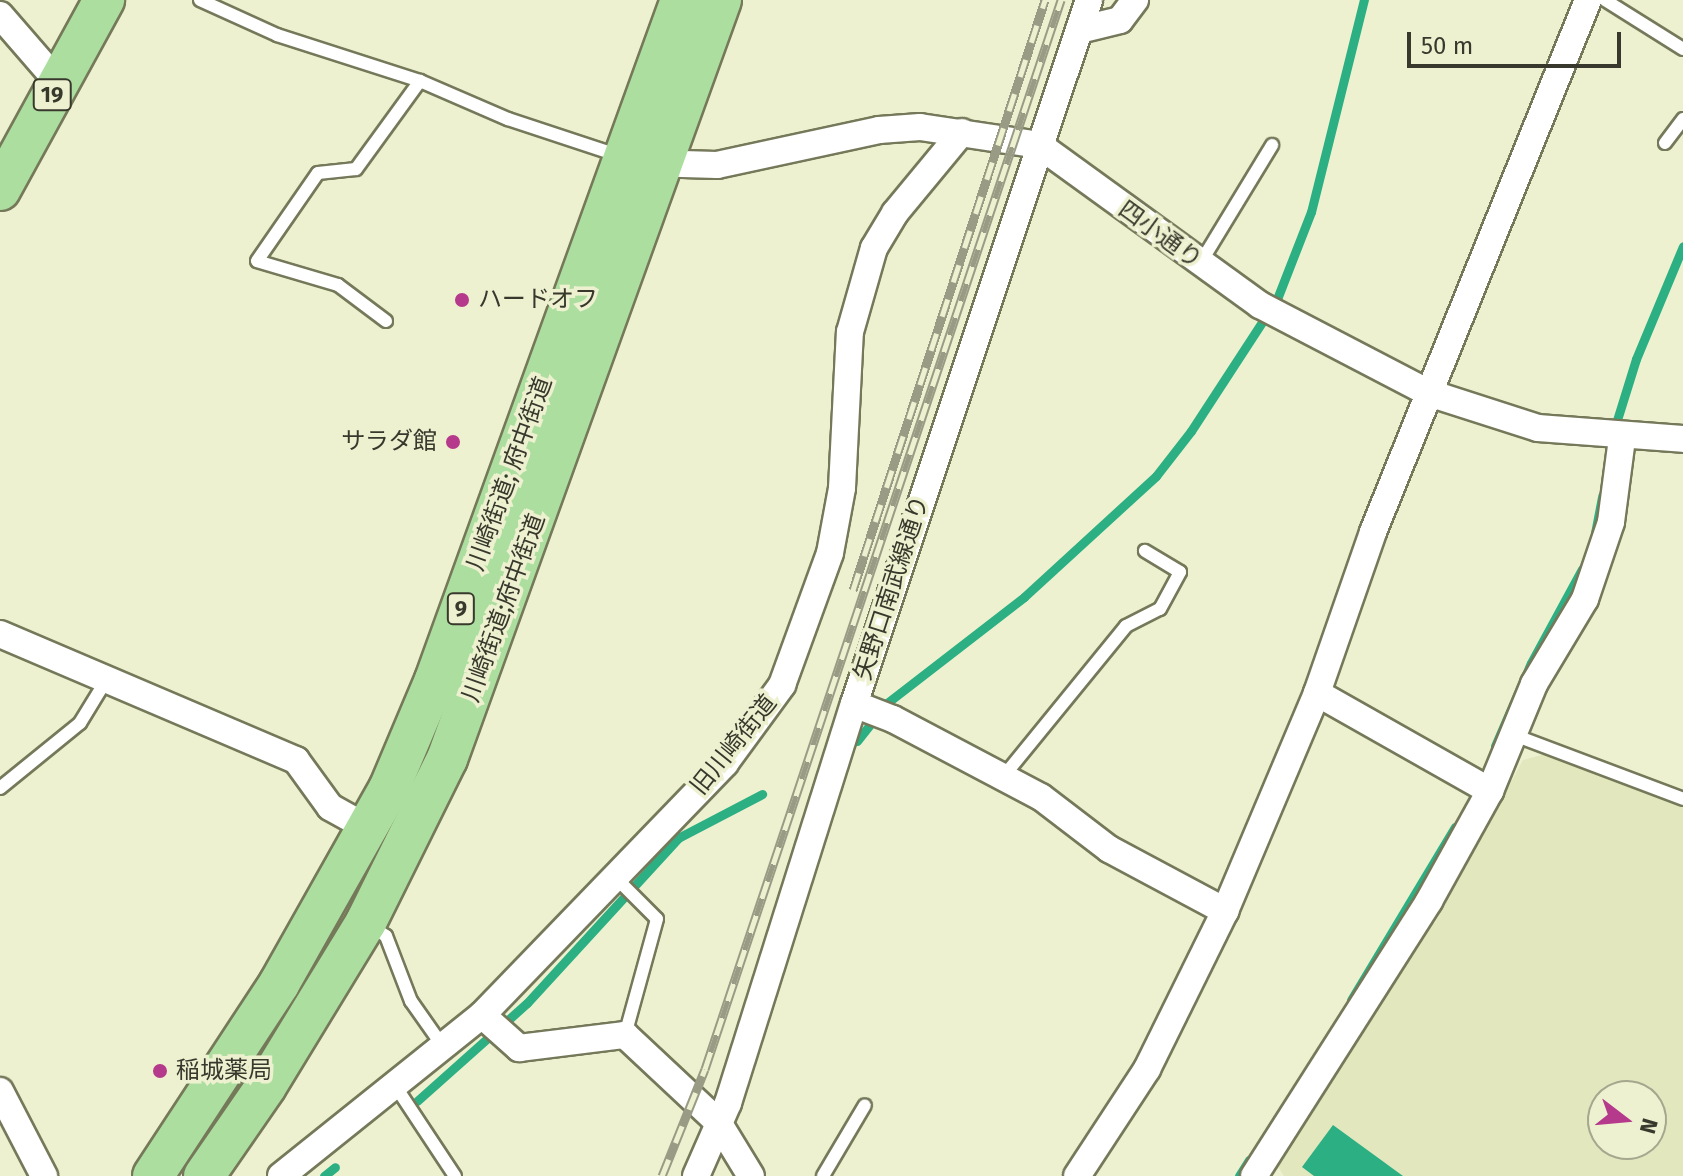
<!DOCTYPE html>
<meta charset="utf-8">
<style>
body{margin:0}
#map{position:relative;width:1683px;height:1176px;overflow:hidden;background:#edf1d0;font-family:"Fira Sans","Noto Sans JP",sans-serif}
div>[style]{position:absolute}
.built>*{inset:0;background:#e2e7be}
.water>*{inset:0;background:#2caf82}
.stream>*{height:9px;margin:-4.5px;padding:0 4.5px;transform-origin:4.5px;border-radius:4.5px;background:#2caf82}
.roads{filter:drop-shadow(2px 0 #75795a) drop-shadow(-2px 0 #75795a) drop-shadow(0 2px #75795a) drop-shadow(0 -2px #75795a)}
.lane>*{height:12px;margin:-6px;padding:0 6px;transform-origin:6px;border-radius:6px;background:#fff}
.street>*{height:26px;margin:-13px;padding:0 13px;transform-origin:13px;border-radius:13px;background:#fff}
.primary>*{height:40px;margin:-20px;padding:0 20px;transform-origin:20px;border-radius:20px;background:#acdf9f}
.rail>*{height:9px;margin-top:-4.5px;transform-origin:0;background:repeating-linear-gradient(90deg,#edf1d0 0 18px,#999b84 0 36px);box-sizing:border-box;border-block:2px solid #999b84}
.dots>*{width:22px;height:22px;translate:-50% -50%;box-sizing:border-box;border:4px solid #edf1d0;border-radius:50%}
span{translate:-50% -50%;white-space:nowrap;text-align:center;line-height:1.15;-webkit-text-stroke:7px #edf1d0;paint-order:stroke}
.shield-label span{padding:2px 6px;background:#edf1d0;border:2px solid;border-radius:6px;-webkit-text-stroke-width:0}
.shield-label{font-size:22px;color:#38392c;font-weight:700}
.street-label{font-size:24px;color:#38392c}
.poi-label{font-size:24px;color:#38392c}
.left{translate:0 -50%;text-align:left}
.right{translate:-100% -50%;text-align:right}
.north{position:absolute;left:1587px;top:1080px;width:80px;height:80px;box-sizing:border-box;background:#edf1d0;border:2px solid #a5a78e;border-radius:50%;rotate:106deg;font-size:22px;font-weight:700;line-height:32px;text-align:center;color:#38392c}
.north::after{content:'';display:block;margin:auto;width:28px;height:36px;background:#b63a8b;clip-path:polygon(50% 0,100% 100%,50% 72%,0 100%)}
.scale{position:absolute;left:1407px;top:32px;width:214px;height:36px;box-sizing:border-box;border:4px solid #38392c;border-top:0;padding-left:10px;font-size:24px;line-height:28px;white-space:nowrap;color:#38392c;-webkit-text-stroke:6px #edf1d0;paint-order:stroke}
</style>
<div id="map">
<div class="built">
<div style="clip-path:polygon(evenodd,1545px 754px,1683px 806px,1683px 1176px,1284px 1176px,1275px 1162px,1426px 920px,1435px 923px,1523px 760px,1545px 754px,1603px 1096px,1651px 1096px,1651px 1144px,1603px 1144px,1603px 1096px)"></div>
</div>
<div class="water">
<div style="clip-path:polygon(1333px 1125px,1403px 1176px,1314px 1176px,1302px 1167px)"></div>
</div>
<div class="stream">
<div style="left:1617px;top:420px;width:64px;rotate:-72.7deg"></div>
<div style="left:1636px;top:359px;width:122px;rotate:-67.4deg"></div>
<div style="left:1595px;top:533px;width:38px;rotate:-79deg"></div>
<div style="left:857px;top:741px;width:48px;rotate:-51.7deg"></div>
<div style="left:887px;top:703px;width:173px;rotate:-37.7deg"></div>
<div style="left:1024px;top:597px;width:179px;rotate:-42.5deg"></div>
<div style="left:1156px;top:476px;width:57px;rotate:-52.1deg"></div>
<div style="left:1191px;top:431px;width:158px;rotate:-56.9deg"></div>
<div style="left:1277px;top:299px;width:93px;rotate:-68.7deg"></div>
<div style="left:1311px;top:212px;width:219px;rotate:-76deg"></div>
<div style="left:1495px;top:746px;width:90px;rotate:-66.6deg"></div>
<div style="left:1531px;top:663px;width:107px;rotate:-61.5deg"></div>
<div style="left:1351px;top:1000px;width:202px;rotate:-59deg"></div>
<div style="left:417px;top:1101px;width:147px;rotate:-41.7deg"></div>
<div style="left:527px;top:1003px;width:224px;rotate:-47.5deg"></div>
<div style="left:678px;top:838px;width:95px;rotate:-27.6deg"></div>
<div style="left:324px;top:1176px;width:14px;rotate:-39deg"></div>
<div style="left:1239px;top:1176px;width:19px;rotate:-58deg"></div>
</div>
<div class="roads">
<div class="lane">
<div style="left:200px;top:0;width:85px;rotate:24.4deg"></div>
<div style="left:277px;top:35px;width:150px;rotate:17.8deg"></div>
<div style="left:420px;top:81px;width:96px;rotate:23.4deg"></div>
<div style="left:508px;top:119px;width:118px;rotate:18.3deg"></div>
<div style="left:1605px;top:0;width:92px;rotate:32.1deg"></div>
<div style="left:1665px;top:143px;width:30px;rotate:-53deg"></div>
<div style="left:1201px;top:262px;width:137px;rotate:-58.7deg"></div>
<div style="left:386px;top:321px;width:60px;rotate:-143.1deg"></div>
<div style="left:338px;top:285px;width:84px;rotate:-163.5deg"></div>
<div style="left:257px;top:261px;width:107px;rotate:-55.3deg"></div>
<div style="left:318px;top:173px;width:38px;rotate:-6deg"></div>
<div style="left:356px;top:169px;width:109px;rotate:-54deg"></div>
<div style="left:1514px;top:735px;width:181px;rotate:20.7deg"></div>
<div style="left:1003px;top:777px;width:195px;rotate:-50.8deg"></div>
<div style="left:1126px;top:626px;width:38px;rotate:-27deg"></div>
<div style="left:1160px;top:609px;width:42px;rotate:-61.6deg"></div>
<div style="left:1180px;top:572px;width:41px;rotate:-149deg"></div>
<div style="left:0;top:788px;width:103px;rotate:-39.1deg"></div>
<div style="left:80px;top:723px;width:48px;rotate:-58.6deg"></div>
<div style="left:615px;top:877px;width:59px;rotate:45deg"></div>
<div style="left:657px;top:919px;width:120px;rotate:105.4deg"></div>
<div style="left:371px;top:926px;width:18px;rotate:34deg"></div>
<div style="left:386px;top:936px;width:70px;rotate:69deg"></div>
<div style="left:411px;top:1001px;width:57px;rotate:54.9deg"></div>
<div style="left:396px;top:1087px;width:107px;rotate:56.5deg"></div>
<div style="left:823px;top:1176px;width:82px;rotate:-59.4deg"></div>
</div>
<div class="street">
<div style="left:0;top:15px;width:90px;rotate:49.1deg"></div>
<div style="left:1079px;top:30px;width:42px;rotate:-13.7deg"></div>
<div style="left:1120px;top:20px;width:25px;rotate:-53deg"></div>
<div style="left:648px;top:163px;width:69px;rotate:1.7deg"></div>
<div style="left:717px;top:165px;width:166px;rotate:-12.2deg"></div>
<div style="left:879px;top:130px;width:41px;rotate:-4.2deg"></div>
<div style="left:920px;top:127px;width:120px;rotate:8.6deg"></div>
<div style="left:1039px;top:145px;width:273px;rotate:35.9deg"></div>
<div style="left:1260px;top:305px;width:191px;rotate:27.5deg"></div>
<div style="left:1429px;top:393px;width:114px;rotate:17.8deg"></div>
<div style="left:1538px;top:428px;width:145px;rotate:4.3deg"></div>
<div style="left:0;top:634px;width:322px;rotate:23.1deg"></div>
<div style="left:296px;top:760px;width:58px;rotate:54.1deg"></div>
<div style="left:330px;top:807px;width:43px;rotate:28.9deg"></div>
<div style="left:1317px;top:693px;width:199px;rotate:29.5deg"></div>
<div style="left:854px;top:704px;width:42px;rotate:21deg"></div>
<div style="left:893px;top:719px;width:167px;rotate:27.8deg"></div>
<div style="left:1041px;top:797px;width:86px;rotate:37.4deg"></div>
<div style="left:1109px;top:849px;width:132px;rotate:28.1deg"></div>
<div style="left:482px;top:1015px;width:50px;rotate:41.7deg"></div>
<div style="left:519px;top:1048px;width:107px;rotate:-7deg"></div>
<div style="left:625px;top:1035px;width:127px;rotate:43.1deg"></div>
<div style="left:718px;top:1122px;width:63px;rotate:58.6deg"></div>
<div style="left:0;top:1091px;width:96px;rotate:62.6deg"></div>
<div style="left:281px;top:1176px;width:258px;rotate:-38.7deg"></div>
<div style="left:482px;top:1015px;width:350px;rotate:-46deg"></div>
<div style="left:725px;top:763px;width:97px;rotate:-53.8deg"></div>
<div style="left:782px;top:685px;width:140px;rotate:-70deg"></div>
<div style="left:830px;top:553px;width:66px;rotate:-79.5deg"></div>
<div style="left:842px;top:488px;width:156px;rotate:-87.1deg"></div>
<div style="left:850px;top:332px;width:87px;rotate:-74.1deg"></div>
<div style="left:874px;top:248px;width:41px;rotate:-59deg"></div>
<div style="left:895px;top:213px;width:105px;rotate:-50.4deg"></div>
<div style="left:696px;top:1176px;width:80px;rotate:-66.3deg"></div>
<div style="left:728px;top:1103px;width:418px;rotate:-72.5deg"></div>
<div style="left:854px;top:704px;width:742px;rotate:-71.54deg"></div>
<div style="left:1077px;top:1176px;width:128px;rotate:-56.8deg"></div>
<div style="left:1147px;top:1069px;width:176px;rotate:-63.7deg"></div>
<div style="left:1225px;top:911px;width:237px;rotate:-67.1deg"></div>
<div style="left:1317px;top:693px;width:170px;rotate:-70.8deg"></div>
<div style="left:1373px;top:532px;width:574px;rotate:-67.99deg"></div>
<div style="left:1254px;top:1176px;width:326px;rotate:-57.5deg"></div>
<div style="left:1429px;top:901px;width:126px;rotate:-61deg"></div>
<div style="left:1490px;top:791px;width:116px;rotate:-67.6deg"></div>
<div style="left:1534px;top:684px;width:99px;rotate:-59deg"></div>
<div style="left:1585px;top:599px;width:81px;rotate:-71.3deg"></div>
<div style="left:1611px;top:522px;width:85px;rotate:-82.5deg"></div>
</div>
<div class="primary">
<div style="left:0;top:190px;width:217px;rotate:-61.3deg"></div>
<div style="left:153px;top:1176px;width:230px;rotate:-56.7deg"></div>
<div style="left:279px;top:984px;width:224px;rotate:-60.6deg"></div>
<div style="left:389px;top:789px;width:118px;rotate:-67.1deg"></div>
<div style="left:435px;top:680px;width:723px;rotate:-70.11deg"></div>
<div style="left:204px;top:1176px;width:109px;rotate:-55.4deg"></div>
<div style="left:266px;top:1086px;width:192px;rotate:-58.6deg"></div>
<div style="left:366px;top:922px;width:182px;rotate:-63.6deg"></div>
<div style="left:447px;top:759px;width:807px;rotate:-70.15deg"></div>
</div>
</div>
<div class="rail">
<div style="left:853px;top:590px;width:620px;rotate:-71.97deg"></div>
<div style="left:662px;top:1176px;width:115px;rotate:-68.1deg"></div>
<div style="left:705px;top:1069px;width:1127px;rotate:-71.58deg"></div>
</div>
<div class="dots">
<div style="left:462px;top:300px;background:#b63a8b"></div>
<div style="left:453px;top:442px;background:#b63a8b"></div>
<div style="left:160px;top:1071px;background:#b63a8b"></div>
</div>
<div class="shield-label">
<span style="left:52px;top:95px">19</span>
<span style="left:461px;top:609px">9</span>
</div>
<div class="street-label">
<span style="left:1160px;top:235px;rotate:36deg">四小通り</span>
<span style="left:510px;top:474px;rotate:-70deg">川崎街道; 府中街道</span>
<span style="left:892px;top:588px;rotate:-72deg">矢野口南武線通り</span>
<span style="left:504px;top:608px;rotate:-70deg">川崎街道;府中街道</span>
<span style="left:734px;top:745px;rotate:-51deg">旧川崎街道</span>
</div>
<div class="poi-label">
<span class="left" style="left:478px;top:300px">ハードオフ</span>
<span class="right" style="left:437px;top:442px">サラダ館</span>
<span class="left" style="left:176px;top:1071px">稲城薬局</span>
</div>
<div class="north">N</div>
<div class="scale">50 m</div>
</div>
